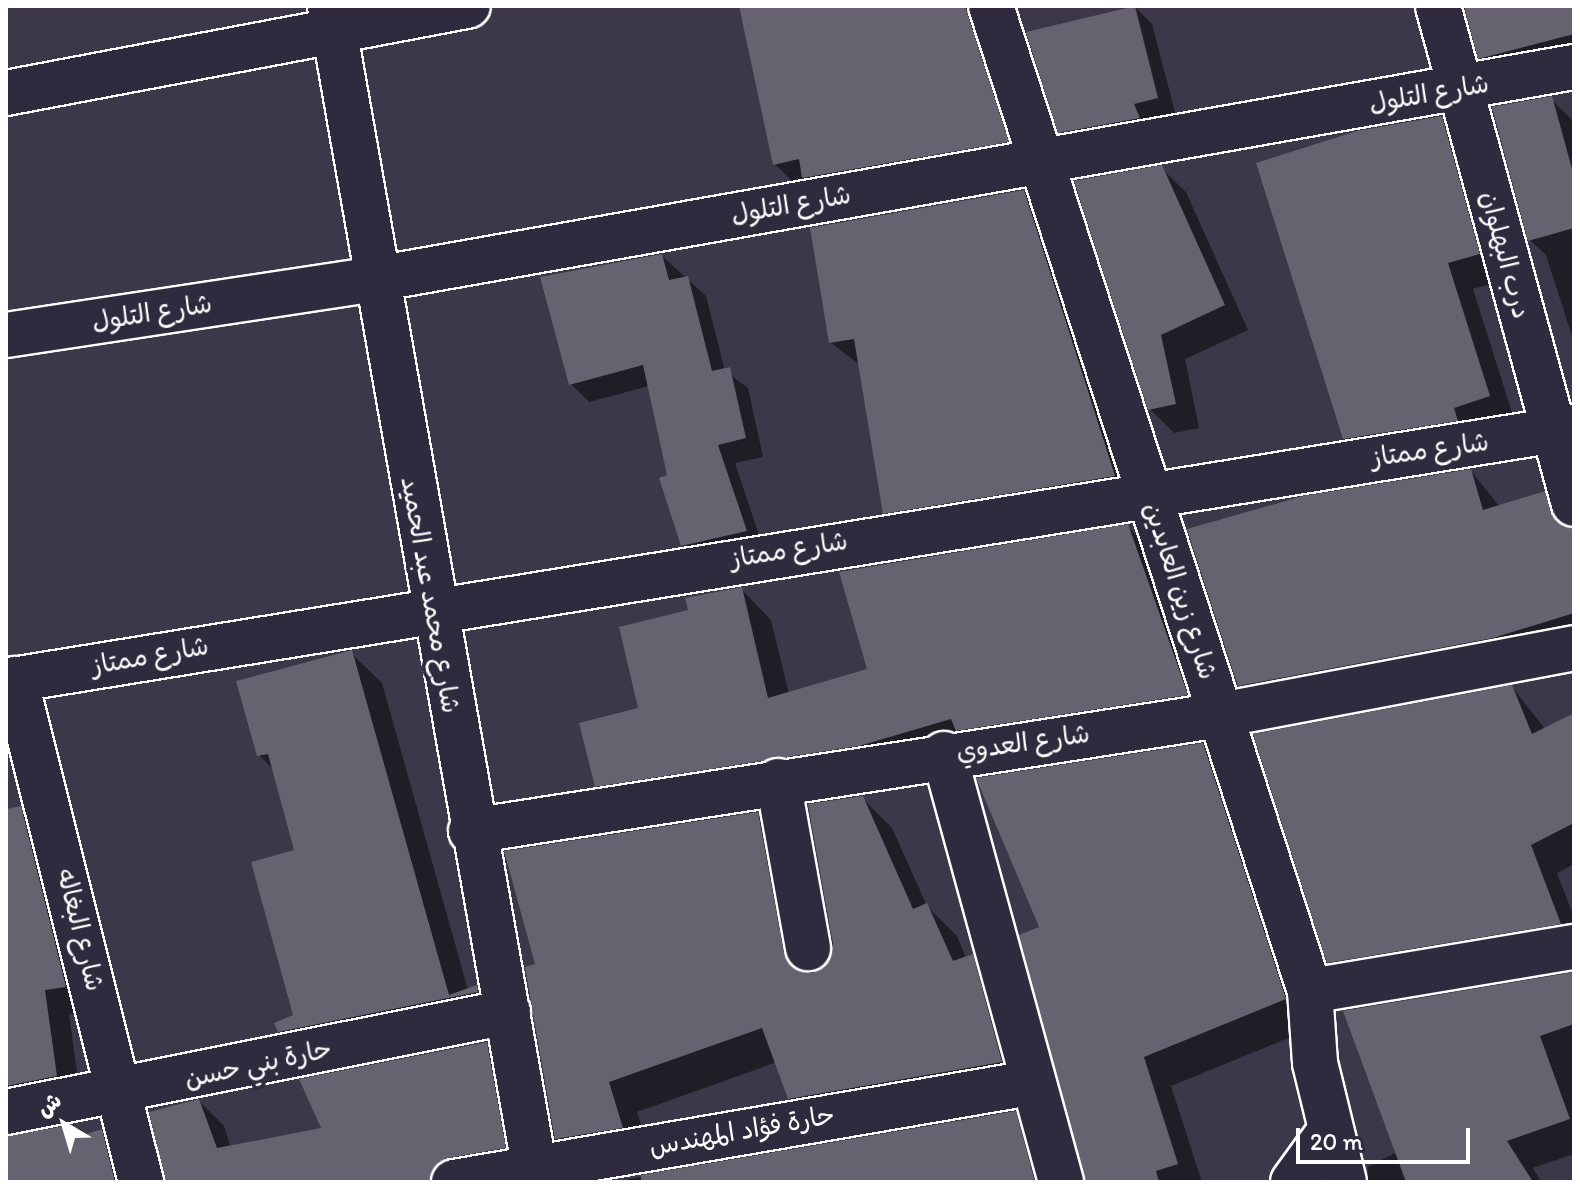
<!DOCTYPE html>
<meta charset="utf-8">
<style>
body{margin:0}
#map{position:relative;width:1580px;height:1188px;overflow:hidden;background:#3c3749;font-family:Itim,"Playpen Sans Arabic",sans-serif}
div>[style]{position:absolute}
.shadow>*{inset:0;background:#0007}
.building>*{inset:0;background:#666270}
.roads{filter:drop-shadow(2px 0 #fff) drop-shadow(-2px 0 #fff) drop-shadow(0 2px #fff) drop-shadow(0 -2px #fff)}
.minor>*{height:44px;margin:-22px;padding:0 22px;transform-origin:22px;border-radius:22px;background:#2f2a3d}
span{translate:-50% -50%;white-space:nowrap;text-align:center;line-height:1.15;-webkit-text-stroke:8px #2f2a3d;paint-order:stroke}
.street-label{font-size:26px;color:#fff}
.frame{position:absolute;inset:0;border:8px solid #fff;pointer-events:none}
.north{position:absolute;left:24px;top:1084px;width:80px;height:80px;-webkit-text-stroke:6px #2f2a3d;paint-order:stroke;rotate:322deg;font-size:22px;font-weight:700;line-height:32px;text-align:center;color:#fff}
.north::after{content:'';display:block;margin:auto;width:28px;height:36px;background:#fff;clip-path:polygon(50% 0,100% 100%,50% 72%,0 100%)}
.scale{position:absolute;left:1296px;top:1128px;width:174px;height:36px;box-sizing:border-box;border:4px solid #fff;border-top:0;padding-left:10px;font-size:24px;line-height:28px;white-space:nowrap;color:#fff;-webkit-text-stroke:6px #2f2a3d;paint-order:stroke}
</style>
<div id="map">
<div class="shadow">
<div style="clip-path:polygon(741px 6px,983px 6px,1033px 167px,801px 190px,775px 164px)"></div>
<div style="clip-path:polygon(1134px 6px,1152px 24px,1176px 116px,1079px 150px,1060px 132px,1028px 33px)"></div>
<div style="clip-path:polygon(1449px 6px,1574px 6px,1574px 64px,1506px 84px,1480px 57px,1466px 12px)"></div>
<div style="clip-path:polygon(1551px 99px,1574px 122px,1574px 342px,1546px 255px,1530px 240px)"></div>
<div style="clip-path:polygon(1441px 118px,1468px 144px,1505px 280px,1473px 289px,1515px 422px,1371px 464px,1345px 438px)"></div>
<div style="clip-path:polygon(1161px 168px,1186px 192px,1248px 330px,1185px 359px,1199px 428px,1174px 433px,1150px 409px)"></div>
<div style="clip-path:polygon(1024px 192px,1048px 216px,1138px 500px,909px 537px,885px 513px,861px 366px,830px 342px)"></div>
<div style="clip-path:polygon(662px 256px,706px 296px,725px 371px,748px 388px,763px 457px,735px 463px,764px 550px,701px 564px,682px 545px,649px 386px,589px 402px,571px 384px)"></div>
<div style="clip-path:polygon(1471px 471px,1500px 507px,1544px 493px,1572px 521px,1574px 649px,1267px 713px,1239px 685px)"></div>
<div style="clip-path:polygon(1128px 527px,1158px 557px,1216px 725px,627px 816px,597px 786px,691px 612px,741px 589px,771px 620px,789px 694px,869px 670px)"></div>
<div style="clip-path:polygon(351px 653px,382px 683px,468px 990px,476px 987px,507px 1018px,311px 1062px,280px 1031px,295px 1016px,297px 852px,274px 770px,259px 755px)"></div>
<div style="clip-path:polygon(1512px 687px,1545px 729px,1574px 715px,1574px 864px,1557px 873px,1574px 917px,1574px 953px,1357px 989px,1329px 962px)"></div>
<div style="clip-path:polygon(1203px 745px,1231px 774px,1313px 1028px,1171px 1086px,1202px 1182px,1085px 1182px,1042px 928px)"></div>
<div style="clip-path:polygon(862px 798px,892px 828px,927px 906px,957px 936px,966px 958px,1002px 986px,1031px 1092px,820px 1128px,790px 1098px,777px 1062px,637px 1112px,652px 1157px,587px 1168px,557px 1138px,538px 965px,757px 814px,788px 844px,810px 971px,825px 969px)"></div>
<div style="clip-path:polygon(20px 809px,46px 834px,90px 1012px,69px 1014px,81px 1101px,15px 1117px,8px 1136px,70px 1127px,81px 1138px,101px 1131px,126px 1156px,133px 1182px,6px 1182px,6px 811px)"></div>
<div style="clip-path:polygon(1574px 974px,1574px 1154px,1533px 1168px,1541px 1182px,1368px 1182px,1368px 1167px,1397px 1152px)"></div>
<div style="clip-path:polygon(486px 1044px,511px 1069px,529px 1172px,452px 1172px,431px 1182px,166px 1182px,199px 1101px,224px 1126px,231px 1148px,324px 1129px)"></div>
<div style="clip-path:polygon(1015px 1113px,1044px 1142px,1056px 1182px,613px 1182px)"></div>
</div>
<div class="building">
<div style="clip-path:polygon(739px 6px,965px 6px,1009px 142px,802px 178px,799px 159px,773px 165px)"></div>
<div style="clip-path:polygon(1135px 6px,1158px 98px,1134px 104px,1140px 118px,1058px 133px,1026px 32px)"></div>
<div style="clip-path:polygon(1464px 6px,1574px 6px,1574px 34px,1478px 59px)"></div>
<div style="clip-path:polygon(1552px 96px,1574px 176px,1574px 228px,1528px 241px,1492px 107px)"></div>
<div style="clip-path:polygon(1442px 116px,1480px 254px,1448px 263px,1490px 396px,1454px 408px,1458px 421px,1343px 439px,1256px 163px,1357px 131px)"></div>
<div style="clip-path:polygon(1162px 165px,1225px 305px,1161px 335px,1176px 404px,1148px 410px,1074px 181px)"></div>
<div style="clip-path:polygon(1024px 190px,1115px 476px,883px 514px,854px 339px,829px 343px,810px 228px)"></div>
<div style="clip-path:polygon(662px 254px,669px 280px,688px 276px,712px 371px,730px 367px,746px 438px,718px 445px,747px 531px,681px 546px,659px 478px,667px 475px,643px 365px,569px 385px,540px 277px)"></div>
<div style="clip-path:polygon(1471px 469px,1483px 510px,1545px 491px,1556px 521px,1574px 528px,1574px 613px,1493px 638px,1238px 686px,1187px 529px,1303px 496px)"></div>
<div style="clip-path:polygon(1128px 524px,1188px 695px,956px 731px,951px 719px,859px 746px,595px 787px,579px 723px,638px 708px,619px 627px,688px 610px,685px 598px,742px 587px,768px 698px,867px 669px,839px 572px)"></div>
<div style="clip-path:polygon(352px 650px,449px 995px,477px 985px,478px 992px,278px 1032px,274px 1023px,293px 1015px,251px 862px,294px 850px,268px 754px,257px 756px,236px 681px)"></div>
<div style="clip-path:polygon(1512px 685px,1532px 734px,1574px 713px,1574px 823px,1531px 845px,1561px 924px,1327px 963px,1253px 734px)"></div>
<div style="clip-path:polygon(1203px 743px,1286px 999px,1144px 1057px,1178px 1164px,1156px 1171px,1159px 1182px,1085px 1182px,1019px 935px,1039px 927px,976px 778px)"></div>
<div style="clip-path:polygon(863px 796px,913px 909px,927px 903px,953px 961px,973px 954px,1002px 1062px,788px 1099px,762px 1028px,609px 1082px,623px 1128px,555px 1139px,525px 967px,535px 964px,504px 851px,758px 812px,784px 953px,799px 971px,812px 973px,825px 967px,833px 944px,808px 804px)"></div>
<div style="clip-path:polygon(21px 806px,66px 987px,45px 990px,57px 1076px,6px 1086px,6px 809px)"></div>
<div style="clip-path:polygon(1574px 972px,1574px 1024px,1540px 1036px,1570px 1119px,1507px 1141px,1533px 1182px,1406px 1182px,1343px 1011px)"></div>
<div style="clip-path:polygon(487px 1042px,506px 1148px,449px 1158px,430px 1182px,165px 1182px,149px 1112px,199px 1099px,217px 1148px,321px 1128px,299px 1079px)"></div>
<div style="clip-path:polygon(1016px 1111px,1035px 1182px,641px 1182px,641px 1175px)"></div>
<div style="clip-path:polygon(71px 1125px,74px 1138px,102px 1129px,115px 1182px,6px 1182px,6px 1136px)"></div>
</div>
<div class="roads">
<div class="minor">
<div style="left:330px;top:6px;width:1194px;rotate:80.02deg"></div>
<div style="left:991px;top:6px;width:1035px;rotate:72.06deg"></div>
<div style="left:1310px;top:991px;width:72px;rotate:86deg"></div>
<div style="left:1315px;top:1063px;width:122px;rotate:76.3deg"></div>
<div style="left:1438px;top:6px;width:516px;rotate:74.73deg"></div>
<div style="left:6px;top:93px;width:470px;rotate:-10.7deg"></div>
<div style="left:6px;top:335px;width:374px;rotate:-8.6deg"></div>
<div style="left:376px;top:279px;width:1217px;rotate:-10.04deg"></div>
<div style="left:15px;top:679px;width:519px;rotate:75.94deg"></div>
<div style="left:6px;top:681px;width:1588px;rotate:-9.2deg"></div>
<div style="left:944px;top:754px;width:444px;rotate:74.7deg"></div>
<div style="left:778px;top:781px;width:170px;rotate:79.8deg"></div>
<div style="left:471px;top:831px;width:758px;rotate:-8.8deg"></div>
<div style="left:1220px;top:715px;width:360px;rotate:-10.7deg"></div>
<div style="left:1310px;top:991px;width:268px;rotate:-9.5deg"></div>
<div style="left:6px;top:1112px;width:512px;rotate:-11.27deg"></div>
<div style="left:454px;top:1182px;width:584px;rotate:-9.75deg"></div>
<div style="left:1293px;top:1182px;width:63px;rotate:-54deg"></div>
</div>
</div>
<div class="street-label">
<span style="left:1429px;top:94px;rotate:-10deg">شارع التلول</span>
<span style="left:791px;top:205px;rotate:-10deg">شارع التلول</span>
<span style="left:1505px;top:255px;rotate:75deg">درب البهلوان</span>
<span style="left:152px;top:313px;rotate:-9deg">شارع التلول</span>
<span style="left:1430px;top:450px;rotate:-8deg">شارع ممتاز</span>
<span style="left:789px;top:550px;rotate:-9deg">شارع ممتاز</span>
<span style="left:1180px;top:591px;rotate:72deg">شارع زين العابدين</span>
<span style="left:430px;top:595px;rotate:80deg">شارع محمد عبد الحميد</span>
<span style="left:150px;top:656px;rotate:-10deg">شارع ممتاز</span>
<span style="left:1023px;top:743px;rotate:-8deg">شارع العدوي</span>
<span style="left:80px;top:930px;rotate:76deg">شارع البغاله</span>
<span style="left:258px;top:1064px;rotate:-12deg">حارة بني حسن</span>
<span style="left:742px;top:1131px;rotate:-10deg">حارة فؤاد المهندس</span>
</div>
<div class="frame"></div>
<div class="north">ش</div>
<div class="scale">20 m</div>
</div>
